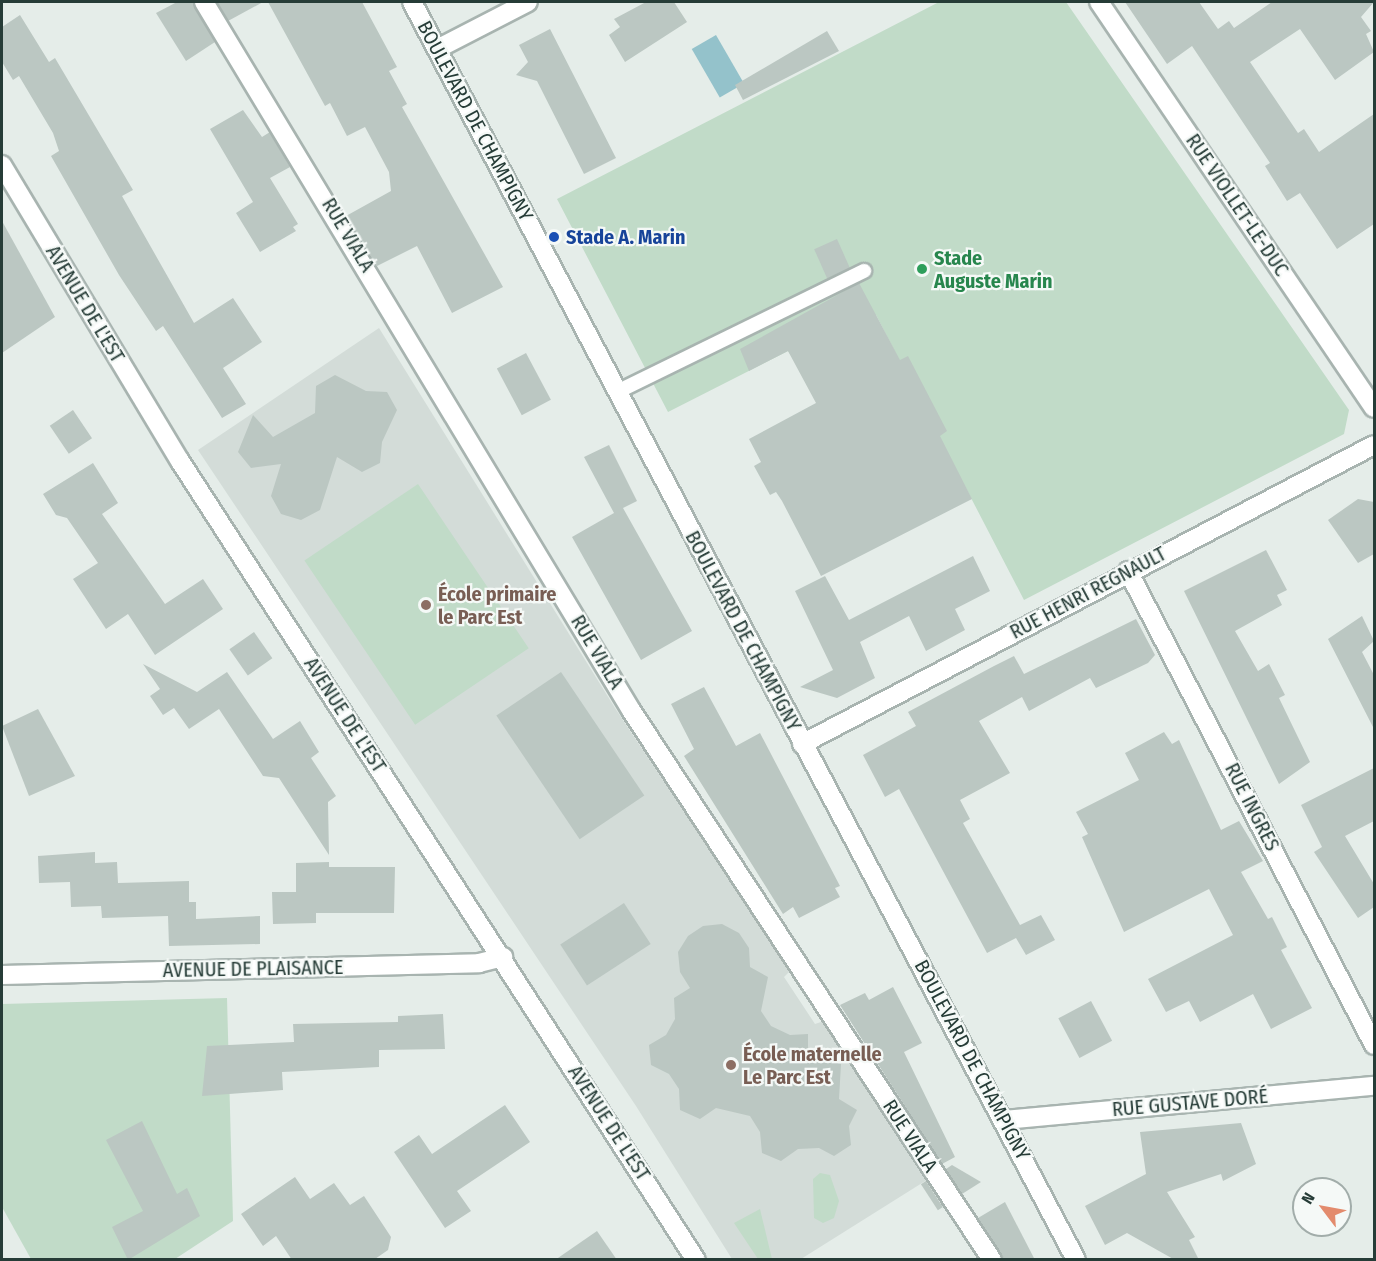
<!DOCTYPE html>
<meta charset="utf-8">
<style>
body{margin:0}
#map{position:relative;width:1376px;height:1261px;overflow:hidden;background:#e5ede9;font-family:"Fira Sans Condensed",sans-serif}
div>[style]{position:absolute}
.built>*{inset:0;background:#d3dcd8}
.green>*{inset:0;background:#c1dbc8;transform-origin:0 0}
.water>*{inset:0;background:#94c2cb;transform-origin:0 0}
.building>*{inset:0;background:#bbc7c2;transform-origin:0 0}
.roads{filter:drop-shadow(2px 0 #a8b4b0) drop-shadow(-2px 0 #a8b4b0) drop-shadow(0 2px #a8b4b0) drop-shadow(0 -2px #a8b4b0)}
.lane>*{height:14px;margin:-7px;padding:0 7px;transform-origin:7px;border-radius:7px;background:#fff}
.street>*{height:18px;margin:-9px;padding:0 9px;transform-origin:9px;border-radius:9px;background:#fff}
.secondary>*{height:18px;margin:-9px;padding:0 9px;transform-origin:9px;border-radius:9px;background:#fff}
.dots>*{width:16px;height:16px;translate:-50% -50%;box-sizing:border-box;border:3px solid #f5f9f7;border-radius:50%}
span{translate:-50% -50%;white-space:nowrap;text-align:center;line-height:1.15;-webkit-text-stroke:4.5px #f5f9f7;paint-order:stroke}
.street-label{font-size:20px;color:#263c37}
.transit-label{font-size:20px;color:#164399;font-weight:700}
.left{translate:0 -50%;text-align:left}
.leisure-label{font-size:20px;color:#27864d;font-weight:700}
.education-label{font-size:20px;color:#785e54;font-weight:700}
.frame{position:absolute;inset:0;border:3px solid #263c37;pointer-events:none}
.north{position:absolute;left:1292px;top:1177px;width:60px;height:60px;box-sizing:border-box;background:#f5f9f7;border:2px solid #a2adaa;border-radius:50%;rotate:302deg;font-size:16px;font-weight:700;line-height:24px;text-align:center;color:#263c37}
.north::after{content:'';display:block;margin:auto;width:21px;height:27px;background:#e38b6d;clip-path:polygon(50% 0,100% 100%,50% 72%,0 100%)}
</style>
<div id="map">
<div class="built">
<div style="clip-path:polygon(379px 328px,615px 708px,790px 971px,784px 977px,815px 1024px,824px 1021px,930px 1178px,801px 1259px,732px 1259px,636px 1106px,198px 450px)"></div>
</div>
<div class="green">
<div style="clip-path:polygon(939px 2px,1066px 2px,1349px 410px,1344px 434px,1024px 600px,876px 315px,792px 357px,788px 351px,668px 412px,557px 199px)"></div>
<div style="left:418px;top:484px;width:198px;height:137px;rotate:56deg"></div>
<div style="clip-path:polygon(227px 998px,233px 1221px,175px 1259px,31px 1259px,2px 1207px,2px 1004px)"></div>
<div style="clip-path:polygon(820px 1173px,830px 1175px,839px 1201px,834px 1218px,823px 1223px,814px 1218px,813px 1179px)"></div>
<div style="clip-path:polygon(760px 1209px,772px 1259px,758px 1259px,734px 1223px)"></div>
</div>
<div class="water">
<div style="left:716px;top:35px;width:56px;height:28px;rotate:60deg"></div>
</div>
<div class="building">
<div style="clip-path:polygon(177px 2px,193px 2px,215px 42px,186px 61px,156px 13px)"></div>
<div style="clip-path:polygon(217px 2px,263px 2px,228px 21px)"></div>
<div style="clip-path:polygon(268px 2px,362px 2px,397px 67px,389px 71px,407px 104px,402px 107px,503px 287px,452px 313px,417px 246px,377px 266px,346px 216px,391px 191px,389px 172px,365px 127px,347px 136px,330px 103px,325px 106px)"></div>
<div style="clip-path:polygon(646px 2px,674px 2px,687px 22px,625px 62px,609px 35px,620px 27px,614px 19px)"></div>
<div style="clip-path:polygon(1125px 2px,1199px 2px,1218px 29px,1229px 21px,1234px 28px,1272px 2px,1374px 2px,1361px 17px,1371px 31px,1366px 34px,1374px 52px,1335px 80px,1300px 29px,1250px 62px,1298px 133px,1304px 129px,1319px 152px,1374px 114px,1374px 224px,1337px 249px,1300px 193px,1287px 201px,1265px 166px,1270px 163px,1192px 46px,1167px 64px)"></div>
<div style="clip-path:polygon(20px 15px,49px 62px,55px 58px,133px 190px,122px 196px,194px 323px,233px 298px,262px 342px,223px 368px,246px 404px,222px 418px,163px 326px,156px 331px,119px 275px,51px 156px,59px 151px,53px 133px,19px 76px,13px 80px,2px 62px,2px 27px)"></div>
<div style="clip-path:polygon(550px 29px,616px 158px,584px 174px,537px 81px,516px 75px,528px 62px,519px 45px)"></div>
<div style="clip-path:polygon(827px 31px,839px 51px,743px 100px,735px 85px)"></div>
<div style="clip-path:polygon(243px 110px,262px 137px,270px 132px,290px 167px,270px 178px,298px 224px,293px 227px,296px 231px,260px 252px,236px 213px,253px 202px,210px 129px)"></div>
<div style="clip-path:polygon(2px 221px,55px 317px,2px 353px)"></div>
<div style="left:837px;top:239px;width:32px;height:25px;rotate:66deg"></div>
<div style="clip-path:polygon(859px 283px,900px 360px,908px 356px,947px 431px,940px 436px,972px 499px,821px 576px,782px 501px,776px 492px,770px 495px,754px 466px,761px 462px,749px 439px,816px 403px,788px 351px,749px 371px,740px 349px)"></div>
<div style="left:526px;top:353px;width:53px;height:33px;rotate:62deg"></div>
<div style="clip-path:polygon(335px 375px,366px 391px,387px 392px,397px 410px,382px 442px,380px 463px,362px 472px,337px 457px,320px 510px,301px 520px,281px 514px,271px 496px,281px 464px,251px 468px,238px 452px,253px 415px,273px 437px,315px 413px,316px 386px)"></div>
<div style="left:73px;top:410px;width:34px;height:28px;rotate:56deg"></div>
<div style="clip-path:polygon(609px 445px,637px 501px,623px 508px,692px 631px,641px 660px,572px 537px,621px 509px,614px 513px,584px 457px)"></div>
<div style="clip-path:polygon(93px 463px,118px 503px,102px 514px,165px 604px,203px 579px,223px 609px,155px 655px,128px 614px,106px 629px,73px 579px,98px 563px,67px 518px,56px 515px,43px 494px)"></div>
<div style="clip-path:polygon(1358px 499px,1374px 502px,1374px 554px,1358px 563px,1328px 520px)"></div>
<div style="clip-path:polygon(1266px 550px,1287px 590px,1277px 595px,1282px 605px,1235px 631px,1258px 671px,1269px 664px,1285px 695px,1279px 698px,1310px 762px,1279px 784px,1184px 591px)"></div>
<div style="clip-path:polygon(973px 556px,990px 591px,955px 609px,965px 630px,926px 651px,909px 616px,860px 642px,875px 678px,837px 698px,800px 687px,833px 670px,795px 591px,825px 576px,849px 620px)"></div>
<div style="clip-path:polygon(1362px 616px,1374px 641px,1362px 652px,1374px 675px,1374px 729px,1328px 639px)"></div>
<div style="clip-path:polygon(1136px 619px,1155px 655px,1148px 663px,1096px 688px,1090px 678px,1029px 711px,1022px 697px,979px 721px,1010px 773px,960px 800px,970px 819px,963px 823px,1020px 925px,1041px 915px,1055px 940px,1026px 955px,1016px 938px,987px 953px,899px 789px,885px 797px,863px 755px,916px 726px,908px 712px,994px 666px,1014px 656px,1024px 674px)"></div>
<div style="left:254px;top:632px;width:32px;height:30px;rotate:55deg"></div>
<div style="clip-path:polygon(143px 664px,197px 692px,227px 672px,273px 739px,300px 721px,319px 752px,311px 758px,336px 796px,328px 802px,329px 855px,279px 778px,263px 776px,219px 709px,189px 729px,174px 708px,163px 715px,150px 696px,160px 689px)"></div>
<div style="left:561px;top:672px;width:149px;height:78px;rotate:56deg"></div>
<div style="clip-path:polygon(704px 687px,736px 746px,760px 733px,840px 886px,835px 888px,840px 897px,799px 918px,793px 907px,783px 914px,684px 756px,694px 749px,671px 704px)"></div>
<div style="clip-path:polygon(38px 709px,75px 776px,29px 796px,2px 726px)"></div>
<div style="clip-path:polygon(1164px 732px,1172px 744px,1179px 740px,1221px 830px,1239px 821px,1263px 861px,1241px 872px,1268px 919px,1272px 917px,1287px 947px,1281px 950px,1312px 1008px,1271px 1029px,1253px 994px,1200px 1022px,1189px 1001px,1166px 1012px,1148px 979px,1233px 935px,1209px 889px,1124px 932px,1082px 837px,1088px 834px,1076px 812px,1139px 780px,1125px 753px)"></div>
<div style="clip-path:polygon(1374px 768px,1374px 821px,1345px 836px,1374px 884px,1374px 907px,1358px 918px,1314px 852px,1322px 847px,1301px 805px)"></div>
<div style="clip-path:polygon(95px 852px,95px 863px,117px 862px,118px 883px,189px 881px,189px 902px,196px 902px,196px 919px,260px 916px,260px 944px,169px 946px,168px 916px,102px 918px,101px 906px,71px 907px,70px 882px,39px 883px,38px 856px)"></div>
<div style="clip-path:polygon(329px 862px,329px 867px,395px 867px,394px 913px,316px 913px,316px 923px,273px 924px,272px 892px,296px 892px,296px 863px)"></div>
<div style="left:624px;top:903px;width:49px;height:76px;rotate:57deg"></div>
<div style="clip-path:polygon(722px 924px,739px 933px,749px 948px,750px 967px,768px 977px,761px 1011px,771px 1026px,790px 1035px,808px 1034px,808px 1054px,841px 1064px,839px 1099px,857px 1110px,849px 1126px,851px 1145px,834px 1156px,819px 1148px,798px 1149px,781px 1161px,762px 1153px,760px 1132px,750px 1116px,716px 1108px,700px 1119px,680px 1110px,679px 1089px,669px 1074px,651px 1065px,649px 1045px,666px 1035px,675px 1019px,674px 998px,690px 988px,680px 972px,678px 952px,688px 936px,703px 926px)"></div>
<div style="clip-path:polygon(893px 987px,922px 1043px,904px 1052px,955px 1157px,942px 1164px,840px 1005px,865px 993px,869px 1000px)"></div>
<div style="left:1091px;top:1001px;width:45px;height:37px;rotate:62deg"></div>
<div style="clip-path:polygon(443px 1014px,445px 1049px,379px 1050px,379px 1067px,282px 1072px,283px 1090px,202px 1096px,207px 1046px,294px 1042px,293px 1024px,398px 1022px,398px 1016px)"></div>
<div style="clip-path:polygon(505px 1105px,530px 1142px,457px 1191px,471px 1211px,445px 1228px,394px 1152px,419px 1135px,432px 1154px)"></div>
<div style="clip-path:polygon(142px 1121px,177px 1194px,187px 1188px,200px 1216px,128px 1260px,112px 1227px,143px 1211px,106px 1140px)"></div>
<div style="clip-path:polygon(1241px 1123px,1256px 1164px,1223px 1181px,1221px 1174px,1167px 1192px,1195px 1237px,1189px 1240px,1199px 1260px,1175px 1260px,1127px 1233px,1105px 1245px,1085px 1206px,1146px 1174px,1140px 1132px)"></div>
<div style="clip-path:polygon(952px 1165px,981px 1182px,962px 1194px,946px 1169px)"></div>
<div style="clip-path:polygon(295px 1177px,310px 1199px,334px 1183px,350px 1205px,364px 1196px,391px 1237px,388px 1250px,375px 1259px,292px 1260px,276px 1236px,263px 1246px,241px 1214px)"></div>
<div style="left:926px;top:1181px;width:31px;height:6px;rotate:57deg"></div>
<div style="clip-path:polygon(1005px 1202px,1035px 1260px,1003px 1260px,978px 1218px)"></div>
<div style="clip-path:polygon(597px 1231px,617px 1260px,555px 1260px)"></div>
</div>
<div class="roads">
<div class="lane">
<div style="left:619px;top:391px;width:273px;rotate:-26.1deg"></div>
</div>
<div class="street">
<div style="left:204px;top:2px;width:827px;rotate:58.91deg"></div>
<div style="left:631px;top:710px;width:658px;rotate:56.72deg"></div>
<div style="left:1099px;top:2px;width:490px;rotate:55.9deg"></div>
<div style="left:437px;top:49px;width:102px;rotate:-27.3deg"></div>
<div style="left:2px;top:165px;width:345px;rotate:59deg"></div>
<div style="left:180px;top:461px;width:951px;rotate:57.15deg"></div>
<div style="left:1128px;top:571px;width:534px;rotate:62.57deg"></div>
<div style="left:802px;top:744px;width:645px;rotate:-27.6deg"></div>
<div style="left:2px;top:975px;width:477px;rotate:-1.4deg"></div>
<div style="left:479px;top:963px;width:25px;rotate:-14deg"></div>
<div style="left:1005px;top:1120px;width:371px;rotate:-5.3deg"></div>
</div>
<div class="secondary">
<div style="left:412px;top:2px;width:1422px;rotate:62.17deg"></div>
</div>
</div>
<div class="dots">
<div style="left:554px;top:237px;background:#1a4fb4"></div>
<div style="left:922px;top:269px;background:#2e9e5b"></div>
<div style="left:426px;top:605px;background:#8d6e63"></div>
<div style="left:731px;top:1065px;background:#8d6e63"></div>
</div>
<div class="street-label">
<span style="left:475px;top:121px;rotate:62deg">BOULEVARD DE CHAMPIGNY</span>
<span style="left:1237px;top:205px;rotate:56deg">RUE VIOLLET-LE-DUC</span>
<span style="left:348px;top:235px;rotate:59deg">RUE VIALA</span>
<span style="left:85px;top:304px;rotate:59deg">AVENUE DE L'EST</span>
<span style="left:1088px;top:593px;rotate:-28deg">RUE HENRI REGNAULT</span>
<span style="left:743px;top:631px;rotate:62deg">BOULEVARD DE CHAMPIGNY</span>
<span style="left:597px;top:652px;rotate:59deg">RUE VIALA</span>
<span style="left:345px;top:715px;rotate:57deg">AVENUE DE L'EST</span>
<span style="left:1252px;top:807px;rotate:63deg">RUE INGRES</span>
<span style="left:253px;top:969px;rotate:-1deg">AVENUE DE PLAISANCE</span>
<span style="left:972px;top:1060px;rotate:62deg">BOULEVARD DE CHAMPIGNY</span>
<span style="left:1190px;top:1103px;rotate:-5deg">RUE GUSTAVE DORÉ</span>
<span style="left:609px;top:1123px;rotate:57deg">AVENUE DE L'EST</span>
<span style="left:910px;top:1136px;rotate:57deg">RUE VIALA</span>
</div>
<div class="transit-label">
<span class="left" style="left:566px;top:237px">Stade A. Marin</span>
</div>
<div class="leisure-label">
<span class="left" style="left:934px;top:270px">Stade<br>Auguste Marin</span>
</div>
<div class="education-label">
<span class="left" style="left:438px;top:606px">École primaire<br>le Parc Est</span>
<span class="left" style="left:743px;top:1066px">École maternelle<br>Le Parc Est</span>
</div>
<div class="frame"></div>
<div class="north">N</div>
</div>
